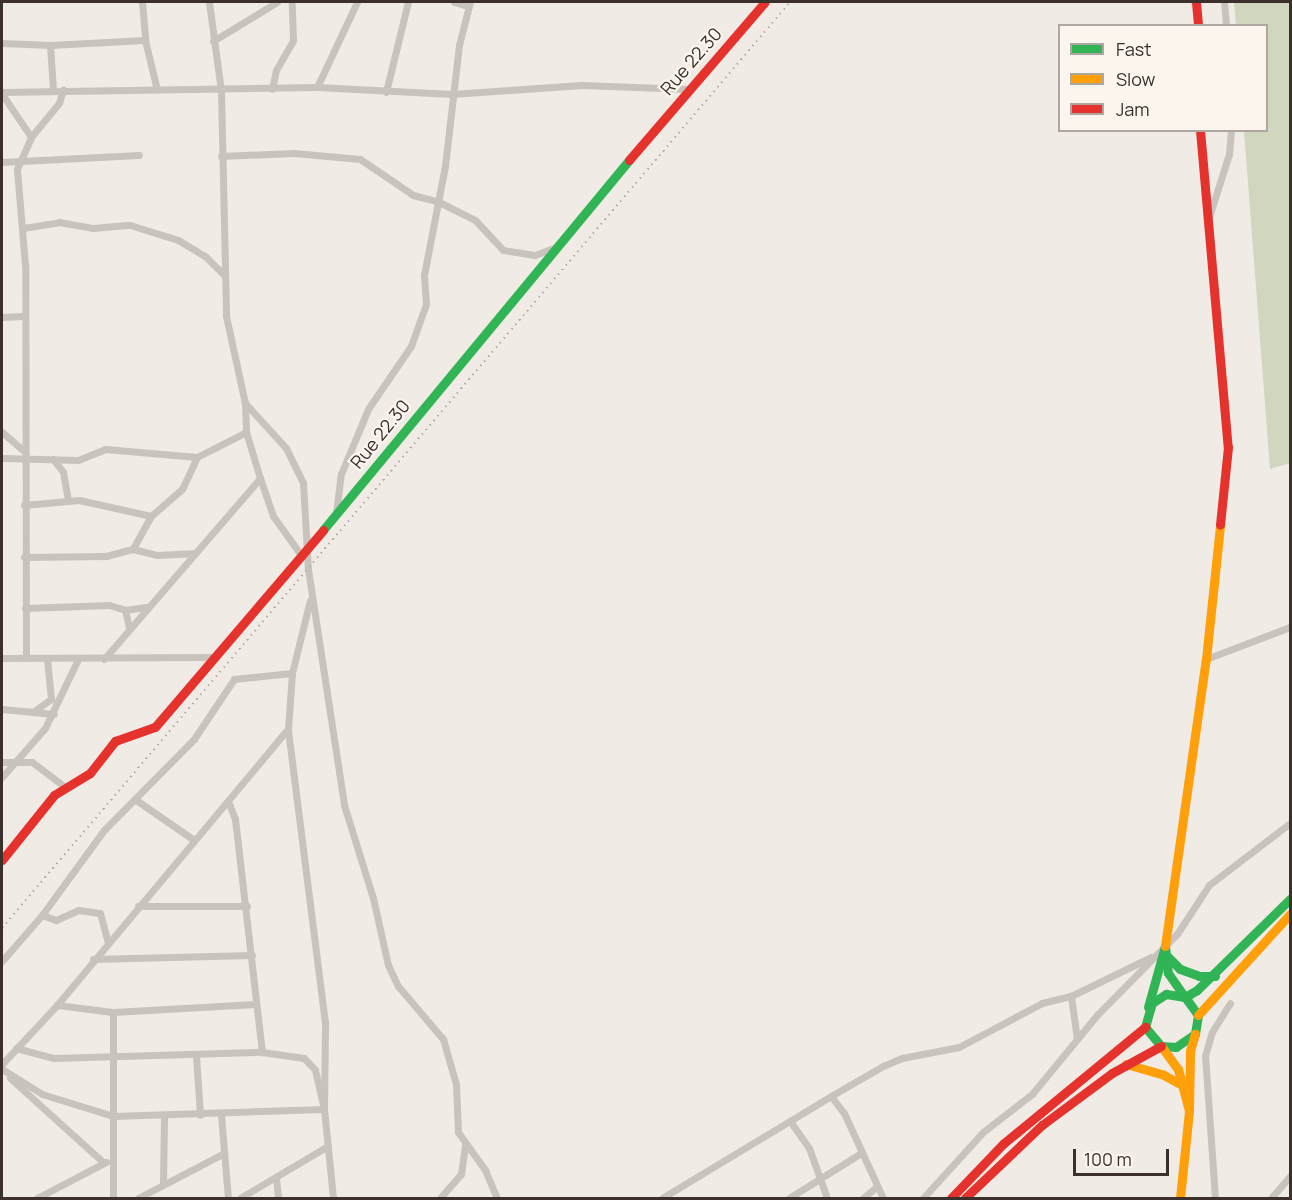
<!DOCTYPE html>
<style>
body{margin:0}
#map{position:relative;width:1292px;height:1200px;overflow:hidden;background:#f0ebe5;font-family:Manrope,sans-serif}
div>[style]{position:absolute}
.green>*{inset:0;background:#d1d6bf}
.street>*{height:7px;margin:-3.5px;padding:0 3.5px;transform-origin:3.5px;border-radius:3.5px;background:#c9c3be}
.fast>*{height:9px;margin:-4.5px;padding:0 4.5px;transform-origin:4.5px;border-radius:4.5px;background:#30b455}
.slow>*{height:9px;margin:-4.5px;padding:0 4.5px;transform-origin:4.5px;border-radius:4.5px;background:#ff9f0a}
.jam>*{height:9px;margin:-4.5px;padding:0 4.5px;transform-origin:4.5px;border-radius:4.5px;background:#e5322d}
.rail>*{height:2px;margin-top:-1px;transform-origin:0;background:repeating-linear-gradient(90deg,#b1aca8 0 1.5px,transparent 0 6px)}
span{translate:-50% -50%;white-space:nowrap;text-align:center;line-height:1.15;-webkit-text-stroke:4.5px #fbf5ee;paint-order:stroke}
.street-label{font-size:18px;color:#3b302b}
.frame{position:absolute;inset:0;border:3px solid #3b302b;pointer-events:none}
.legend{position:absolute;left:1058px;top:24px;width:210px;height:108px;box-sizing:border-box;background:#fbf5ee;border:2px solid #aea6a0;margin:0;padding:8px 10px;list-style:none;font-size:18px;color:#3b302b}
.legend li{display:flex;align-items:center;gap:12px;height:30px}
.legend b{width:30px;border:2px solid #aea6a0}
.scale{position:absolute;left:1073px;top:1149px;width:96px;height:27px;box-sizing:border-box;border:3px solid #3b302b;border-top:0;padding-left:8px;font-size:18px;line-height:21px;white-space:nowrap;color:#3b302b;-webkit-text-stroke:4px #fbf5ee;paint-order:stroke}
</style>
<div id="map">
<div class="green">
<div style="clip-path:polygon(1234px 2px,1290px 2px,1290px 463px,1270px 469px,1244px 131px,1266px 130px,1266px 26px,1236px 25px)"></div>
</div>
<div class="street">
<div style="left:142px;top:2px;width:38px;rotate:85deg"></div>
<div style="left:145px;top:40px;width:51px;rotate:76.5deg"></div>
<div style="left:209px;top:2px;width:90px;rotate:82.3deg"></div>
<div style="left:221px;top:91px;width:225px;rotate:88.7deg"></div>
<div style="left:226px;top:316px;width:89px;rotate:77.7deg"></div>
<div style="left:245px;top:403px;width:29px;rotate:88deg"></div>
<div style="left:246px;top:432px;width:48px;rotate:73.1deg"></div>
<div style="left:260px;top:478px;width:40px;rotate:71.1deg"></div>
<div style="left:273px;top:516px;width:48px;rotate:54.3deg"></div>
<div style="left:454px;top:2px;width:15px;rotate:16deg"></div>
<div style="left:1224px;top:2px;width:24px;rotate:85deg"></div>
<div style="left:213px;top:41px;width:75px;rotate:-31.4deg"></div>
<div style="left:2px;top:43px;width:48px;rotate:2.4deg"></div>
<div style="left:317px;top:87px;width:94px;rotate:-64.8deg"></div>
<div style="left:272px;top:89px;width:19px;rotate:-78deg"></div>
<div style="left:276px;top:70px;width:34px;rotate:-60deg"></div>
<div style="left:293px;top:40px;width:38px;rotate:-92deg"></div>
<div style="left:53px;top:90px;width:45px;rotate:-93.8deg"></div>
<div style="left:50px;top:45px;width:95px;rotate:-3deg"></div>
<div style="left:2px;top:92px;width:315px;rotate:-0.9deg"></div>
<div style="left:317px;top:87px;width:135px;rotate:3deg"></div>
<div style="left:452px;top:94px;width:130px;rotate:-4deg"></div>
<div style="left:582px;top:85px;width:106px;rotate:2.2deg"></div>
<div style="left:386px;top:92px;width:93px;rotate:-76.3deg"></div>
<div style="left:2px;top:94px;width:52px;rotate:56deg"></div>
<div style="left:221px;top:156px;width:73px;rotate:-2.4deg"></div>
<div style="left:294px;top:153px;width:66px;rotate:5.2deg"></div>
<div style="left:360px;top:159px;width:64px;rotate:34.2deg"></div>
<div style="left:413px;top:195px;width:27px;rotate:15deg"></div>
<div style="left:439px;top:202px;width:40px;rotate:26.6deg"></div>
<div style="left:475px;top:220px;width:41px;rotate:47deg"></div>
<div style="left:503px;top:250px;width:32px;rotate:9deg"></div>
<div style="left:535px;top:255px;width:19px;rotate:-21deg"></div>
<div style="left:2px;top:162px;width:137px;rotate:-2.9deg"></div>
<div style="left:1209px;top:217px;width:66px;rotate:-72.4deg"></div>
<div style="left:1229px;top:154px;width:24px;rotate:-85deg"></div>
<div style="left:23px;top:228px;width:36px;rotate:-9deg"></div>
<div style="left:59px;top:222px;width:35px;rotate:10deg"></div>
<div style="left:93px;top:228px;width:37px;rotate:-5deg"></div>
<div style="left:130px;top:225px;width:50px;rotate:17.4deg"></div>
<div style="left:178px;top:240px;width:31px;rotate:31deg"></div>
<div style="left:205px;top:256px;width:28px;rotate:45deg"></div>
<div style="left:2px;top:317px;width:21px;rotate:-3deg"></div>
<div style="left:245px;top:403px;width:61px;rotate:47.7deg"></div>
<div style="left:286px;top:448px;width:39px;rotate:64deg"></div>
<div style="left:303px;top:483px;width:86px;rotate:86.7deg"></div>
<div style="left:308px;top:569px;width:239px;rotate:81.3deg"></div>
<div style="left:344px;top:805px;width:97px;rotate:72.7deg"></div>
<div style="left:373px;top:898px;width:69px;rotate:77.4deg"></div>
<div style="left:388px;top:965px;width:23px;rotate:65deg"></div>
<div style="left:398px;top:986px;width:70px;rotate:49.7deg"></div>
<div style="left:443px;top:1039px;width:47px;rotate:73.9deg"></div>
<div style="left:456px;top:1084px;width:48px;rotate:87.6deg"></div>
<div style="left:458px;top:1132px;width:47px;rotate:54.6deg"></div>
<div style="left:485px;top:1170px;width:30px;rotate:67deg"></div>
<div style="left:2px;top:432px;width:28px;rotate:41deg"></div>
<div style="left:197px;top:457px;width:55px;rotate:-27deg"></div>
<div style="left:2px;top:458px;width:76px;rotate:1.5deg"></div>
<div style="left:78px;top:460px;width:29px;rotate:-22deg"></div>
<div style="left:105px;top:449px;width:92px;rotate:5deg"></div>
<div style="left:197px;top:457px;width:35px;rotate:115deg"></div>
<div style="left:182px;top:489px;width:41px;rotate:138.9deg"></div>
<div style="left:53px;top:459px;width:16px;rotate:52deg"></div>
<div style="left:63px;top:472px;width:28px;rotate:80deg"></div>
<div style="left:24px;top:505px;width:55px;rotate:-5.2deg"></div>
<div style="left:79px;top:500px;width:74px;rotate:12.5deg"></div>
<div style="left:151px;top:516px;width:38px;rotate:119deg"></div>
<div style="left:336px;top:513px;width:39px;rotate:-83deg"></div>
<div style="left:341px;top:474px;width:70px;rotate:-67.4deg"></div>
<div style="left:368px;top:409px;width:76px;rotate:-55.7deg"></div>
<div style="left:411px;top:346px;width:45px;rotate:-70.3deg"></div>
<div style="left:426px;top:304px;width:29px;rotate:-94deg"></div>
<div style="left:424px;top:275px;width:111px;rotate:-79.1deg"></div>
<div style="left:445px;top:166px;width:122px;rotate:-83.4deg"></div>
<div style="left:459px;top:45px;width:44px;rotate:-75.7deg"></div>
<div style="left:24px;top:557px;width:82px;rotate:-0.7deg"></div>
<div style="left:106px;top:556px;width:28px;rotate:-15deg"></div>
<div style="left:133px;top:549px;width:25px;rotate:14deg"></div>
<div style="left:157px;top:555px;width:35px;rotate:-3deg"></div>
<div style="left:25px;top:608px;width:84px;rotate:-2deg"></div>
<div style="left:109px;top:605px;width:17px;rotate:17deg"></div>
<div style="left:125px;top:610px;width:18px;rotate:77deg"></div>
<div style="left:125px;top:610px;width:21px;rotate:-8deg"></div>
<div style="left:2px;top:658px;width:212px;rotate:-0.3deg"></div>
<div style="left:26px;top:658px;width:393px;rotate:-90.1deg"></div>
<div style="left:25px;top:265px;width:96px;rotate:-94.8deg"></div>
<div style="left:17px;top:169px;width:35px;rotate:-66deg"></div>
<div style="left:31px;top:137px;width:44px;rotate:-50.5deg"></div>
<div style="left:59px;top:103px;width:14px;rotate:-73deg"></div>
<div style="left:104px;top:659px;width:239px;rotate:-49.2deg"></div>
<div style="left:1206px;top:659px;width:90px;rotate:-20.9deg"></div>
<div style="left:2px;top:709px;width:52px;rotate:5.5deg"></div>
<div style="left:34px;top:711px;width:21px;rotate:-35deg"></div>
<div style="left:51px;top:699px;width:40px;rotate:-95.7deg"></div>
<div style="left:2px;top:762px;width:30px"></div>
<div style="left:32px;top:762px;width:41px;rotate:37.1deg"></div>
<div style="left:2px;top:777px;width:65px;rotate:-48.7deg"></div>
<div style="left:45px;top:728px;width:76px;rotate:-64.4deg"></div>
<div style="left:136px;top:800px;width:70px;rotate:34.6deg"></div>
<div style="left:228px;top:801px;width:19px;rotate:69deg"></div>
<div style="left:235px;top:819px;width:235px;rotate:83.4deg"></div>
<div style="left:138px;top:906px;width:109px"></div>
<div style="left:42px;top:915px;width:15px;rotate:20deg"></div>
<div style="left:56px;top:920px;width:24px;rotate:-24deg"></div>
<div style="left:78px;top:910px;width:22px;rotate:8deg"></div>
<div style="left:100px;top:913px;width:30px;rotate:75deg"></div>
<div style="left:93px;top:959px;width:159px;rotate:-1.4deg"></div>
<div style="left:2px;top:961px;width:61px;rotate:-49deg"></div>
<div style="left:42px;top:915px;width:105px;rotate:-53.9deg"></div>
<div style="left:104px;top:830px;width:128px;rotate:-45.3deg"></div>
<div style="left:194px;top:739px;width:72px;rotate:-56.3deg"></div>
<div style="left:234px;top:679px;width:58px;rotate:-5.9deg"></div>
<div style="left:1071px;top:996px;width:43px;rotate:82.1deg"></div>
<div style="left:57px;top:1005px;width:56px;rotate:7.1deg"></div>
<div style="left:113px;top:1012px;width:143px;rotate:-3.2deg"></div>
<div style="left:113px;top:1012px;width:186px;rotate:90deg"></div>
<div style="left:16px;top:1048px;width:39px;rotate:15deg"></div>
<div style="left:54px;top:1058px;width:208px;rotate:-1.7deg"></div>
<div style="left:262px;top:1052px;width:42px;rotate:8.1deg"></div>
<div style="left:304px;top:1058px;width:16px;rotate:47deg"></div>
<div style="left:315px;top:1070px;width:40px;rotate:77deg"></div>
<div style="left:324px;top:1109px;width:89px;rotate:84.2deg"></div>
<div style="left:196px;top:1056px;width:59px;rotate:86.1deg"></div>
<div style="left:2px;top:1064px;width:81px;rotate:-47deg"></div>
<div style="left:57px;top:1005px;width:360px;rotate:-50.1deg"></div>
<div style="left:2px;top:1069px;width:47px;rotate:32deg"></div>
<div style="left:42px;top:1094px;width:74px;rotate:17.2deg"></div>
<div style="left:113px;top:1116px;width:211px;rotate:-1.9deg"></div>
<div style="left:324px;top:1109px;width:86px;rotate:-89.3deg"></div>
<div style="left:325px;top:1023px;width:296px;rotate:-97.2deg"></div>
<div style="left:288px;top:729px;width:56px;rotate:-85.9deg"></div>
<div style="left:292px;top:673px;width:75px;rotate:-76.1deg"></div>
<div style="left:10px;top:1078px;width:125px;rotate:42.1deg"></div>
<div style="left:831px;top:1096px;width:60px;rotate:-30deg"></div>
<div style="left:883px;top:1066px;width:21px;rotate:-23deg"></div>
<div style="left:902px;top:1058px;width:58px;rotate:-10.9deg"></div>
<div style="left:959px;top:1047px;width:94px;rotate:-27.9deg"></div>
<div style="left:1042px;top:1003px;width:30px;rotate:-14deg"></div>
<div style="left:1071px;top:996px;width:89px;rotate:-26deg"></div>
<div style="left:221px;top:1115px;width:83px;rotate:85.2deg"></div>
<div style="left:790px;top:1121px;width:33px;rotate:55deg"></div>
<div style="left:809px;top:1148px;width:53px;rotate:70.2deg"></div>
<div style="left:276px;top:1178px;width:20px;rotate:84deg"></div>
<div style="left:163px;top:1183px;width:67px;rotate:-89.1deg"></div>
<div style="left:37px;top:1198px;width:78px;rotate:-27.6deg"></div>
<div style="left:138px;top:1198px;width:97px;rotate:-27.6deg"></div>
<div style="left:240px;top:1198px;width:102px;rotate:-30.6deg"></div>
<div style="left:440px;top:1198px;width:32px;rotate:-49deg"></div>
<div style="left:461px;top:1174px;width:30px;rotate:-82deg"></div>
<div style="left:662px;top:1198px;width:197px;rotate:-31.1deg"></div>
<div style="left:831px;top:1096px;width:21px;rotate:53deg"></div>
<div style="left:844px;top:1113px;width:94px;rotate:65.4deg"></div>
<div style="left:789px;top:1198px;width:85px;rotate:-32deg"></div>
<div style="left:863px;top:1198px;width:17px;rotate:-40deg"></div>
<div style="left:923px;top:1198px;width:89px;rotate:-47.7deg"></div>
<div style="left:983px;top:1132px;width:62px;rotate:-37.8deg"></div>
<div style="left:1032px;top:1094px;width:102px;rotate:-50.6deg"></div>
<div style="left:1097px;top:1015px;width:114px;rotate:-45.4deg"></div>
<div style="left:1177px;top:934px;width:59px;rotate:-56.9deg"></div>
<div style="left:1209px;top:885px;width:102px;rotate:-37.4deg"></div>
<div style="left:1215px;top:1198px;width:142px;rotate:-94deg"></div>
<div style="left:1205px;top:1056px;width:25px;rotate:-74deg"></div>
<div style="left:1212px;top:1032px;width:34px;rotate:-58deg"></div>
<div style="left:1271px;top:1198px;width:29px;rotate:-49deg"></div>
</div>
<div class="fast">
<div style="left:323px;top:530px;width:480px;rotate:-50.4deg"></div>
<div style="left:1167px;top:956px;width:18px;rotate:45deg"></div>
<div style="left:1180px;top:969px;width:20px;rotate:20deg"></div>
<div style="left:1199px;top:976px;width:16px"></div>
<div style="left:1185px;top:997px;width:22px;rotate:54deg"></div>
<div style="left:1198px;top:1015px;width:19px;rotate:99deg"></div>
<div style="left:1195px;top:1034px;width:23px;rotate:146deg"></div>
<div style="left:1176px;top:1047px;width:15px;rotate:-176deg"></div>
<div style="left:1161px;top:1046px;width:25px;rotate:-130deg"></div>
<div style="left:1145px;top:1027px;width:25px;rotate:-74deg"></div>
<div style="left:1152px;top:1003px;width:17px;rotate:-33deg"></div>
<div style="left:1166px;top:994px;width:19px;rotate:9deg"></div>
<div style="left:1185px;top:997px;width:14px;rotate:-30deg"></div>
<div style="left:1197px;top:990px;width:130px;rotate:-44.4deg"></div>
<div style="left:1148px;top:1007px;width:63px;rotate:-74.4deg"></div>
<div style="left:1165px;top:946px;width:27px;rotate:84deg"></div>
<div style="left:1168px;top:973px;width:29px;rotate:55deg"></div>
</div>
<div class="slow">
<div style="left:1165px;top:946px;width:290px;rotate:-81.9deg"></div>
<div style="left:1206px;top:659px;width:135px;rotate:-84deg"></div>
<div style="left:1198px;top:1015px;width:137px;rotate:-47.7deg"></div>
<div style="left:1161px;top:1046px;width:29px;rotate:54deg"></div>
<div style="left:1178px;top:1069px;width:43px;rotate:75.3deg"></div>
<div style="left:1189px;top:1111px;width:60px;rotate:-89deg"></div>
<div style="left:1190px;top:1051px;width:18px;rotate:-74deg"></div>
<div style="left:1126px;top:1064px;width:37px;rotate:16deg"></div>
<div style="left:1162px;top:1074px;width:23px;rotate:29deg"></div>
<div style="left:1180px;top:1198px;width:87px;rotate:-84.1deg"></div>
</div>
<div class="jam">
<div style="left:1196px;top:2px;width:24px;rotate:85deg"></div>
<div style="left:1200px;top:130px;width:318px;rotate:85deg"></div>
<div style="left:1228px;top:447px;width:78px;rotate:95.9deg"></div>
<div style="left:629px;top:160px;width:208px;rotate:-49.3deg"></div>
<div style="left:2px;top:860px;width:83px;rotate:-51.3deg"></div>
<div style="left:54px;top:795px;width:42px;rotate:-31.4deg"></div>
<div style="left:90px;top:773px;width:41px;rotate:-52deg"></div>
<div style="left:115px;top:741px;width:42px;rotate:-19.3deg"></div>
<div style="left:155px;top:727px;width:259px;rotate:-49.5deg"></div>
<div style="left:951px;top:1198px;width:76px;rotate:-46.1deg"></div>
<div style="left:1004px;top:1143px;width:183px;rotate:-39.4deg"></div>
<div style="left:965px;top:1198px;width:106px;rotate:-43.5deg"></div>
<div style="left:1042px;top:1125px;width:87px;rotate:-36.6deg"></div>
<div style="left:1112px;top:1073px;width:56px;rotate:-28.9deg"></div>
</div>
<div class="rail">
<div style="left:2px;top:928px;width:1216px;rotate:-49.6deg"></div>
</div>
<div class="street-label">
<span style="left:691px;top:61px;rotate:-49deg">Rue 22.30</span>
<span style="left:380px;top:434px;rotate:-51deg">Rue 22.30</span>
</div>
<div class="frame"></div>
<ul class="legend">
<li><b style="height:8px;background:#30b455"></b>Fast</li>
<li><b style="height:8px;background:#ff9f0a"></b>Slow</li>
<li><b style="height:8px;background:#e5322d"></b>Jam</li>
</ul>
<div class="scale">100 m</div>
</div>
